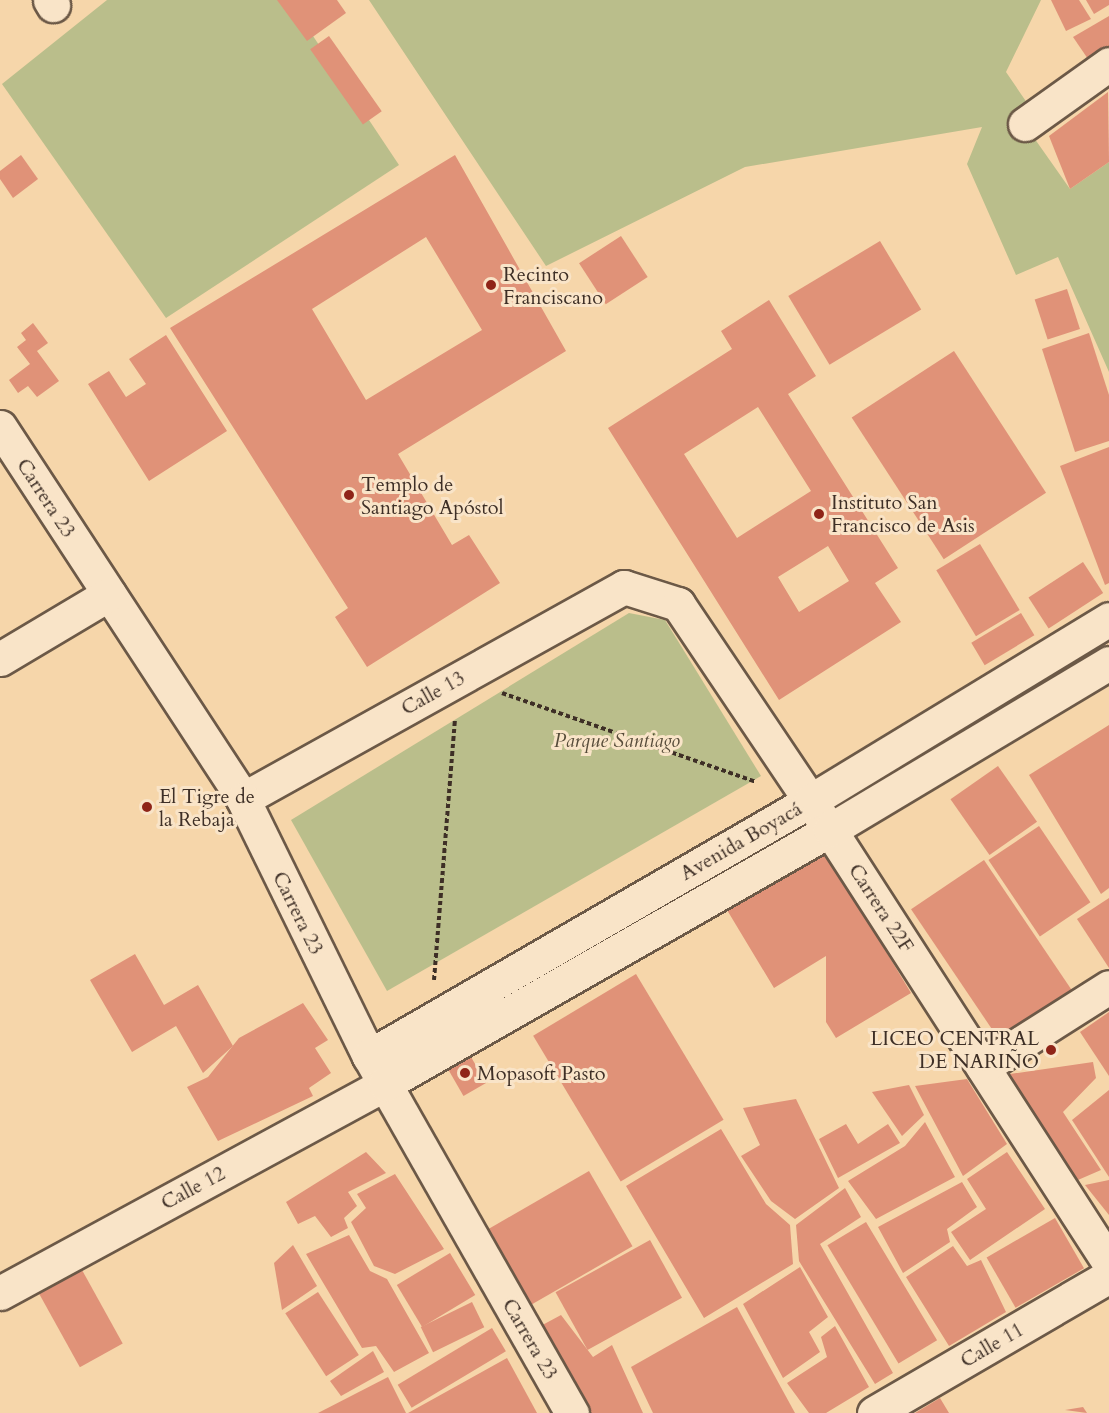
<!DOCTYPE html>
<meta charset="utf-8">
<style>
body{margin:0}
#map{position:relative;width:1109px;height:1413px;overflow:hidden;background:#f6d6aa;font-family:Cardo,serif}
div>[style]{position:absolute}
.green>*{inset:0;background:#babe8b}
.building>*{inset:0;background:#e09278;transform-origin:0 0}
.path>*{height:4px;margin-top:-2px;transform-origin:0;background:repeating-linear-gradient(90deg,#3e2f26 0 4.5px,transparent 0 7.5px)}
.roads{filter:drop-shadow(2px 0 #6c5947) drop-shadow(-2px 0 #6c5947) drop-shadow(0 2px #6c5947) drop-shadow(0 -2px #6c5947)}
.street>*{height:33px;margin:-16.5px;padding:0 16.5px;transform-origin:16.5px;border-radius:16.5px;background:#f9e4c8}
.secondary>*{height:33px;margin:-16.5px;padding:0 16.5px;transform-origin:16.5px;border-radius:16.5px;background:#f9e4c8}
.dots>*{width:16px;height:16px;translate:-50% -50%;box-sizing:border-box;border:3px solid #f9e4c8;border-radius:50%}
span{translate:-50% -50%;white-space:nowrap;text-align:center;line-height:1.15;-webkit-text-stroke:6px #f9e4c8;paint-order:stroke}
.poi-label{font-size:20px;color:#3e2f26}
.left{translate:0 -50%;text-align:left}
.right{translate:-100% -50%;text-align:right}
.street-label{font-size:20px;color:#3e2f26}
.park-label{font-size:20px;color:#574c3a;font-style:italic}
</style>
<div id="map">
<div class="green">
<div style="clip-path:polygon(107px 0,289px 0,399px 165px,166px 318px,2px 84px)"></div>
<div style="clip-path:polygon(369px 0,1041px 0,1006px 72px,1036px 116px,1025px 125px,1070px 189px,1109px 162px,1109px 372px,1058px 257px,1016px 275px,967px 164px,982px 127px,745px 167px,546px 266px)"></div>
<div style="clip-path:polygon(629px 613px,665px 620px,761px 776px,387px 991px,291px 820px)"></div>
</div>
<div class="building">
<div style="clip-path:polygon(277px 0,337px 0,346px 13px,307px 41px)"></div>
<div style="clip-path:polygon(1051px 0,1079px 0,1091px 19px,1066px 31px)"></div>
<div style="clip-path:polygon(1086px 0,1109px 0,1109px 5px,1094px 14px)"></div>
<div style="clip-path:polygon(1109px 16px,1109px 46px,1088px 59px,1073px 37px)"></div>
<div style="left:329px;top:36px;width:92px;height:23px;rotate:55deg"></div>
<div style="clip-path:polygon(1108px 92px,1109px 162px,1070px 189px,1049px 136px)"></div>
<div style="clip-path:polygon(21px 155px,38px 179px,13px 198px,0 179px,0 171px)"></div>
<div style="clip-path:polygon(evenodd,455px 155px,566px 351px,398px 454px,452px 545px,469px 535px,500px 583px,367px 667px,335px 617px,348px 608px,170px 328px,455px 155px,426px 237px,482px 330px,366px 400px,312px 309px,426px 237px)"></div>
<div style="left:621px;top:236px;width:49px;height:50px;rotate:57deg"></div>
<div style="left:880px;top:241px;width:80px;height:107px;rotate:59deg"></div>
<div style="left:1067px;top:289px;width:42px;height:34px;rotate:72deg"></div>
<div style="clip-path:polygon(evenodd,769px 300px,816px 376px,788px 394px,898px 568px,875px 583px,901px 622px,779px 700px,608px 428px,732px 349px,721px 331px,769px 300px,758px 407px,811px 491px,737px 538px,684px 454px,758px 407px,769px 300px,828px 546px,849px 581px,799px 612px,778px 577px,828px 546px)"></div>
<div style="clip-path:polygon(33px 323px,48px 343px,37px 351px,59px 381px,37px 397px,28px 386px,18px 393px,9px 380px,30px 364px,17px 347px,26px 340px,21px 333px)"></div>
<div style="clip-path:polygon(1089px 333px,1109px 395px,1109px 441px,1075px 452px,1042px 349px)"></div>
<div style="clip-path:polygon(166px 335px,227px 431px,149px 481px,88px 384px,109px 371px,126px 397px,146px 384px,129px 359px)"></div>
<div style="left:954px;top:351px;width:169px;height:122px;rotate:57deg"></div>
<div style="clip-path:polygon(1109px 447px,1109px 583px,1105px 585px,1060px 466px)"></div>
<div style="left:980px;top:544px;width:77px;height:51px;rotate:59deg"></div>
<div style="left:1083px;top:562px;width:37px;height:65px;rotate:57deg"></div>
<div style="left:1021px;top:613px;width:26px;height:58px;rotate:59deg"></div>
<div style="clip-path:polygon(1109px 725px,1109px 888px,1101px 894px,1029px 775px)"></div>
<div style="left:998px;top:766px;width:68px;height:58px;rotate:55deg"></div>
<div style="left:1039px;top:826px;width:92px;height:61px;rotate:56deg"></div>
<div style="clip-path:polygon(822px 845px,911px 993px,836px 1038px,826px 1022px,826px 956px,774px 988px,724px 905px)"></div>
<div style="left:984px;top:860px;width:158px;height:88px;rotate:56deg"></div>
<div style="clip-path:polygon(1109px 898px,1109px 968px,1077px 919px)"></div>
<div style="clip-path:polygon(135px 954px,164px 1005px,198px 985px,233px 1046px,203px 1073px,176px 1026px,132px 1052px,90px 980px)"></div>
<div style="left:636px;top:974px;width:170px;height:120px;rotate:59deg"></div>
<div style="clip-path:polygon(303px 1003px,328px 1040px,315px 1048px,331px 1073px,309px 1088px,313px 1096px,218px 1141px,187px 1087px,208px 1077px,239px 1038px)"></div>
<div style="clip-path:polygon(1109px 1012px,1109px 1076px,1080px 1032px)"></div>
<div style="left:467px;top:1050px;width:38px;height:26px;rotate:60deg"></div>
<div style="clip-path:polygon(1093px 1062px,1096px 1078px,1063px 1112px,1101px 1170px,1071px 1183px,1010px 1074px)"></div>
<div style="clip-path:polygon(967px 1079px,1007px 1144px,963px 1176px,915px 1086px)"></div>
<div style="clip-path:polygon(909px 1085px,924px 1115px,902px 1136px,872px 1092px)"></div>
<div style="clip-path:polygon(1109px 1090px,1109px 1177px,1072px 1120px)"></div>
<div style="clip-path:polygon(796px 1099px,839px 1188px,795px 1219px,771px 1201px,741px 1156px,760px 1145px,743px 1108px)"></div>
<div style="clip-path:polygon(925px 1122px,955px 1177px,876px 1219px,848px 1181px,905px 1146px)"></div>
<div style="clip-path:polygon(846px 1124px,858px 1144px,888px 1124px,900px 1143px,838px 1178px,819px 1139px)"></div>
<div style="clip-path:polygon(721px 1129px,766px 1204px,790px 1225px,793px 1264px,704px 1318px,626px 1186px)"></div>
<div style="clip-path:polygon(366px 1152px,386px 1173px,348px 1192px,357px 1206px,344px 1218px,348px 1228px,331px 1237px,315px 1216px,298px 1224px,286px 1202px)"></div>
<div style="clip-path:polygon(1007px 1152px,1045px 1209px,970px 1260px,951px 1232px,986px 1209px,967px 1179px)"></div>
<div style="left:589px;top:1171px;width:87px;height:124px;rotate:60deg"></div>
<div style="clip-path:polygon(395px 1174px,444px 1249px,395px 1274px,374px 1266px,351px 1222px,366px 1208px,357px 1194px)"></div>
<div style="clip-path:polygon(1109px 1180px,1109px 1215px,1085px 1185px)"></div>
<div style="clip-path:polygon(962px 1182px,977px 1207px,947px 1229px,950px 1242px,903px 1273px,878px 1227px)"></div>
<div style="clip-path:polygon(845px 1188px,861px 1217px,820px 1244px,893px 1373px,875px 1384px,799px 1261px,796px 1225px)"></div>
<div style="left:1055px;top:1218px;width:58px;height:79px;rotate:60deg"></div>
<div style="left:866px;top:1222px;width:138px;height:45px;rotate:59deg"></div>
<div style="clip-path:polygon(349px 1235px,370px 1271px,387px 1279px,429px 1353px,394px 1372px,376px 1346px,362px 1348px,306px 1254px)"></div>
<div style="left:650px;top:1240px;width:66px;height:108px;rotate:61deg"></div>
<div style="clip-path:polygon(293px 1245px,317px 1286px,282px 1310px,274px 1263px)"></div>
<div style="clip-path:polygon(953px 1246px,967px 1266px,981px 1260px,1006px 1312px,949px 1346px,906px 1277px)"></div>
<div style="left:450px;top:1253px;width:49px;height:62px;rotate:59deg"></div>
<div style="clip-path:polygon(800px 1267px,828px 1317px,809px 1332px,820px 1352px,783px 1378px,743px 1304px)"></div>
<div style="left:82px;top:1270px;width:84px;height:49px;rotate:61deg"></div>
<div style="left:318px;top:1292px;width:75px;height:39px;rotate:57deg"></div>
<div style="left:472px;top:1302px;width:28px;height:57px;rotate:64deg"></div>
<div style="clip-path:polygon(737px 1307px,795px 1413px,653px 1413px,631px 1367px)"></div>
<div style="clip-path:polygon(561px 1315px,593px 1357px,612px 1345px,643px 1413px,583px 1413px,535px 1329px)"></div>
<div style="clip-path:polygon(835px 1326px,869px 1387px,826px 1413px,809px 1413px,787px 1383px,827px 1357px,821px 1337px)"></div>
<div style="left:492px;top:1328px;width:27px;height:110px;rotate:59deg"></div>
<div style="clip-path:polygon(373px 1351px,384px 1372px,341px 1396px,330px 1381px)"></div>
<div style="clip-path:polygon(507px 1358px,537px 1413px,408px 1413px)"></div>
<div style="clip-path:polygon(388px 1377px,406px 1413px,318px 1413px)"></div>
<div style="clip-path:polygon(940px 1398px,949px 1413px,915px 1413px)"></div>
<div style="clip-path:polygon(1083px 1407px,1087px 1413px,1065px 1410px)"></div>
</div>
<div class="path">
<div style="left:502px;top:693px;width:269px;rotate:19.3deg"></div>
<div style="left:434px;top:980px;width:260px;rotate:-85.4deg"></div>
</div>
<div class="roads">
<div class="street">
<div style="left:50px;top:0;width:6px;rotate:59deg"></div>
<div style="left:1025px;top:124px;width:103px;rotate:-35.5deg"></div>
<div style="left:243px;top:799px;width:436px;rotate:-29.1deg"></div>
<div style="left:624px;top:587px;width:57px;rotate:17.5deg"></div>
<div style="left:678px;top:604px;width:272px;rotate:56.1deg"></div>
<div style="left:830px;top:830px;width:515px;rotate:57.2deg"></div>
<div style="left:983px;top:1067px;width:149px;rotate:-32.4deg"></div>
</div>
<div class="secondary">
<div style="left:0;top:427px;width:444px;rotate:56.8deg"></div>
<div style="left:243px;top:799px;width:286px;rotate:63.9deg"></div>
<div style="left:369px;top:1056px;width:411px;rotate:60.4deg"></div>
<div style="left:0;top:659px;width:127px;rotate:-30.8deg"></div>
<div style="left:369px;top:1056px;width:509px;rotate:-30.04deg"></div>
<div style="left:810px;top:801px;width:350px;rotate:-31.3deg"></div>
<div style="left:0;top:1293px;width:438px;rotate:-28.5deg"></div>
<div style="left:385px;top:1084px;width:512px;rotate:-29.72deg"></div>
<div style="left:830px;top:830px;width:325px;rotate:-30.9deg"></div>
<div style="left:874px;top:1413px;width:272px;rotate:-30.2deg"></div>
</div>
</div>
<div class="dots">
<div style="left:491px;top:285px;background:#8f2418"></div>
<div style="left:349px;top:495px;background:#8f2418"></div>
<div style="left:819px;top:514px;background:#8f2418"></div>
<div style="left:147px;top:807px;background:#8f2418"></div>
<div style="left:1051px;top:1050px;background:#8f2418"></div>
<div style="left:465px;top:1073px;background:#8f2418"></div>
</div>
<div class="poi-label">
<span class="left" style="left:503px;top:286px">Recinto<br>Franciscano</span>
<span class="left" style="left:361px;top:496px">Templo de<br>Santiago Apóstol</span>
<span class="left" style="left:831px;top:514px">Instituto San<br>Francisco de Asis</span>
<span class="left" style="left:159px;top:808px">El Tigre de<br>la Rebaja</span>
<span class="right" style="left:1039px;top:1050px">LICEO CENTRAL<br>DE NARIÑO</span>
<span class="left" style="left:477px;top:1073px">Mopasoft Pasto</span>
</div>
<div class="street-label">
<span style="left:46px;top:498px;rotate:57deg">Carrera 23</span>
<span style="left:433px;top:693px;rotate:-29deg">Calle 13</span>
<span style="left:741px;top:841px;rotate:-30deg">Avenida Boyacá</span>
<span style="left:881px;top:908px;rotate:57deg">Carrera 22F</span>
<span style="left:298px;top:913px;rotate:64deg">Carrera 23</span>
<span style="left:193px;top:1188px;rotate:-28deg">Calle 12</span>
<span style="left:530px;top:1339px;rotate:60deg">Carrera 23</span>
<span style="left:992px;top:1345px;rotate:-30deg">Calle 11</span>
</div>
<div class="park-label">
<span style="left:617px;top:740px">Parque Santiago</span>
</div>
</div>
